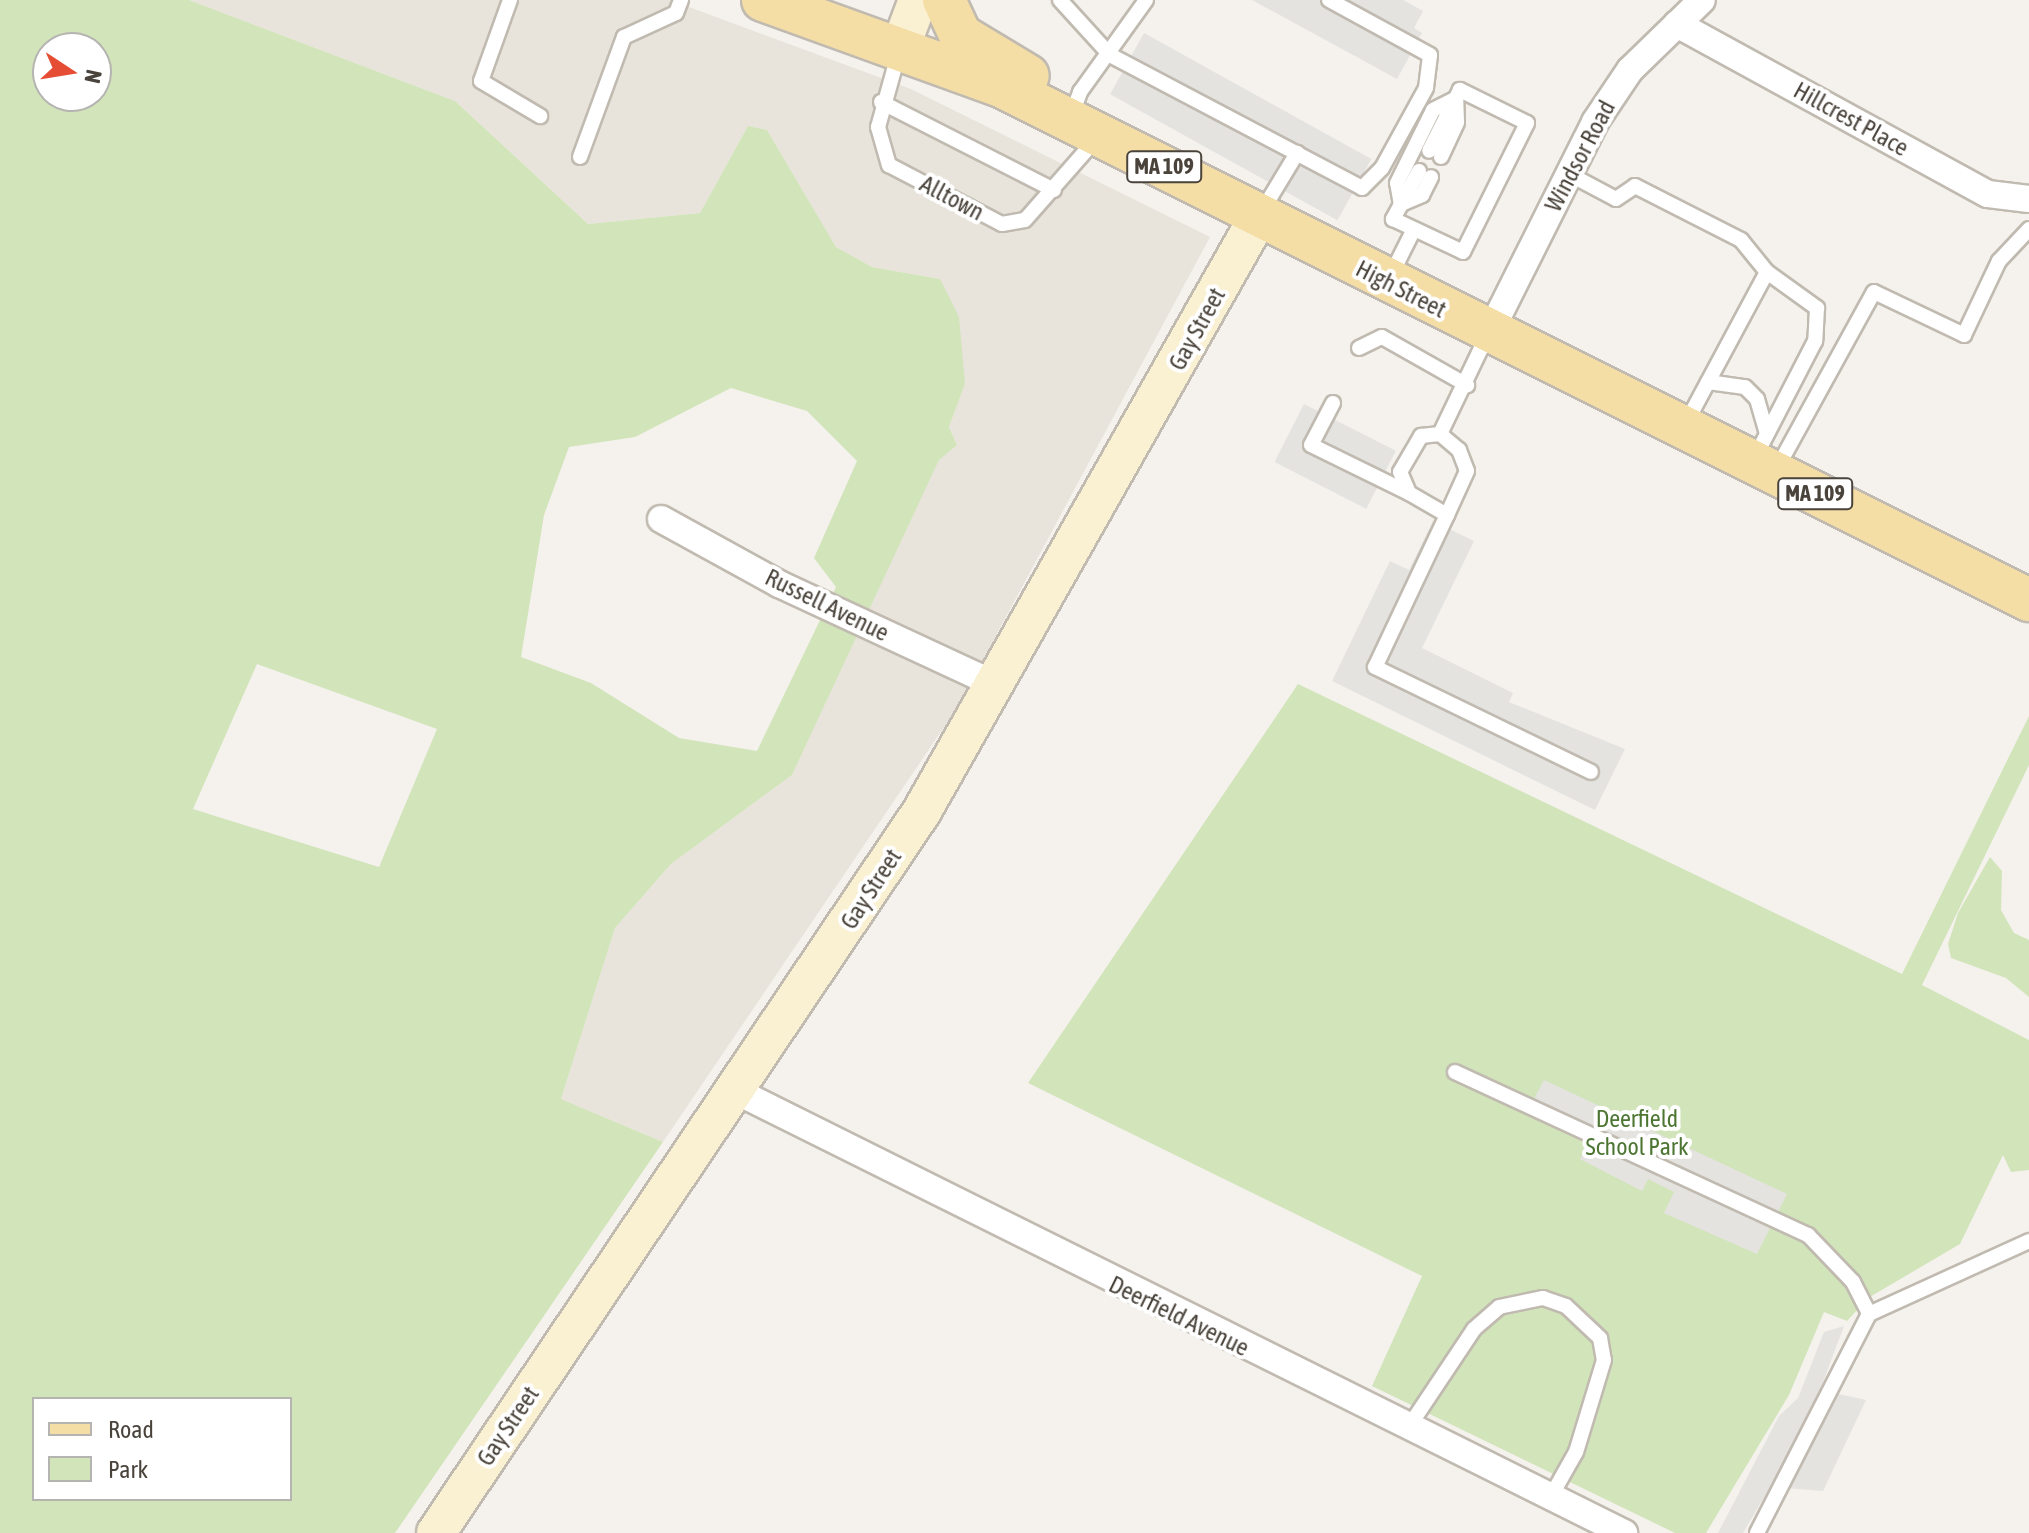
<!DOCTYPE html>
<style>
body{margin:0}
#map{position:relative;width:2029px;height:1533px;overflow:hidden;background:#f5f2ed;font-family:"Asap Condensed",sans-serif}
div>[style]{position:absolute}
.residential>*{inset:0;background:#e8e4dc}
.green>*{inset:0;background:#d2e4ba}
.parking>*{inset:0;background:#e4e3e0;transform-origin:0 0}
.roads{filter:drop-shadow(2px 0 #c0bab0) drop-shadow(-2px 0 #c0bab0) drop-shadow(0 2px #c0bab0) drop-shadow(0 -2px #c0bab0)}
.lane>*{height:14px;margin:-7px;padding:0 7px;transform-origin:7px;border-radius:7px;background:#fff}
.street>*{height:26px;margin:-13px;padding:0 13px;transform-origin:13px;border-radius:13px;background:#fff}
.secondary>*{height:38px;margin:-19px;padding:0 19px;transform-origin:19px;border-radius:19px;background:#faf0d2}
.primary>*{height:42px;margin:-21px;padding:0 21px;transform-origin:21px;border-radius:21px;background:#f5dea6}
span{translate:-50% -50%;white-space:nowrap;text-align:center;line-height:1.15;-webkit-text-stroke:8px #fff;paint-order:stroke}
.shield-label span{padding:2px 6px;background:#fff;border:2px solid;border-radius:6px;-webkit-text-stroke-width:0}
.shield-label{font-size:22px;color:#49433b;font-weight:700}
.street-label{font-size:24px;color:#49433b}
.park-label{font-size:24px;color:#4d7633}
.legend{position:absolute;left:32px;top:1397px;width:260px;height:104px;box-sizing:border-box;background:#fff;border:2px solid #b6b4b1;margin:0;padding:10px 14px;list-style:none;font-size:24px;color:#49433b}
.legend li{display:flex;align-items:center;gap:16px;height:40px}
.legend b{width:40px;border:2px solid #b6b4b1}
.north{position:absolute;left:32px;top:32px;width:80px;height:80px;box-sizing:border-box;background:#fff;border:2px solid #b6b4b1;border-radius:50%;rotate:102deg;font-size:22px;font-weight:700;line-height:32px;text-align:center;color:#49433b}
.north::after{content:'';display:block;margin:auto;width:28px;height:36px;background:#e54e34;clip-path:polygon(50% 0,100% 100%,50% 72%,0 100%)}
</style>
<div id="map">
<div class="residential">
<div style="clip-path:polygon(189px 0,670px 0,911px 89px,1210px 237px,957px 708px,663px 1142px,561px 1099px,615px 928px,671px 864px,792px 775px,939px 459px,957px 445px,949px 427px,965px 384px,940px 279px,872px 267px,836px 247px,767px 130px,748px 126px,700px 213px,588px 224px,455px 101px)"></div>
</div>
<div class="green">
<div style="clip-path:polygon(evenodd,0 0,189px 0,455px 101px,588px 224px,700px 213px,748px 126px,767px 130px,836px 247px,872px 267px,940px 279px,959px 317px,965px 384px,949px 427px,957px 445px,939px 460px,792px 775px,671px 864px,615px 928px,561px 1099px,663px 1142px,395px 1533px,0 1533px,0 0,48px 48px,96px 48px,96px 96px,48px 96px,48px 48px,0 0,731px 388px,807px 411px,857px 461px,814px 558px,836px 587px,757px 751px,679px 738px,591px 683px,521px 657px,544px 515px,569px 447px,635px 437px,731px 388px,0 0,257px 664px,437px 729px,379px 867px,193px 809px,257px 664px,0 0,34px 1399px,290px 1399px,290px 1499px,34px 1499px,34px 1399px)"></div>
<div style="clip-path:polygon(1298px 684px,1902px 974px,2029px 716px,2029px 765px,1922px 985px,2029px 1040px,2029px 1170px,2011px 1172px,2003px 1155px,1960px 1244px,1868px 1298px,1847px 1321px,1824px 1312px,1789px 1395px,1706px 1533px,1675px 1533px,1372px 1386px,1422px 1276px,1028px 1083px)"></div>
<div style="clip-path:polygon(1990px 857px,2002px 871px,2001px 910px,2014px 933px,2029px 940px,2029px 997px,2006px 978px,1951px 958px,1948px 944px,1958px 913px)"></div>
</div>
<div class="parking">
<div style="clip-path:polygon(1252px 0,1403px 0,1423px 11px,1414px 28px,1422px 33px,1397px 79px)"></div>
<div style="left:1144px;top:33px;width:260px;height:70px;rotate:29deg"></div>
<div style="left:1304px;top:404px;width:103px;height:65px;rotate:27deg"></div>
<div style="clip-path:polygon(1433px 521px,1474px 541px,1422px 648px,1513px 693px,1509px 702px,1625px 749px,1595px 810px,1332px 681px,1390px 561px,1409px 570px)"></div>
<div style="clip-path:polygon(1544px 1080px,1787px 1194px,1757px 1254px,1664px 1213px,1674px 1192px,1648px 1179px,1642px 1191px,1580px 1159px,1590px 1140px,1526px 1114px)"></div>
<div style="clip-path:polygon(1844px 1326px,1820px 1390px,1866px 1400px,1823px 1491px,1770px 1487px,1743px 1533px,1718px 1533px,1779px 1416px,1798px 1398px,1824px 1332px)"></div>
</div>
<div class="roads">
<div class="lane">
<div style="left:510px;top:0;width:86px;rotate:109.7deg"></div>
<div style="left:481px;top:81px;width:69px;rotate:30.7deg"></div>
<div style="left:1060px;top:0;width:74px;rotate:47.7deg"></div>
<div style="left:1110px;top:55px;width:285px;rotate:27.8deg"></div>
<div style="left:1362px;top:188px;width:28px;rotate:-45deg"></div>
<div style="left:1382px;top:168px;width:91px;rotate:-61.2deg"></div>
<div style="left:1426px;top:88px;width:33px;rotate:-83deg"></div>
<div style="left:1430px;top:55px;width:115px;rotate:-151.4deg"></div>
<div style="left:899px;top:52px;width:78px;rotate:105.6deg"></div>
<div style="left:878px;top:127px;width:40px;rotate:74deg"></div>
<div style="left:889px;top:165px;width:127px;rotate:27.6deg"></div>
<div style="left:1002px;top:224px;width:23px;rotate:-10deg"></div>
<div style="left:1025px;top:220px;width:111px;rotate:-48.7deg"></div>
<div style="left:881px;top:102px;width:194px;rotate:27deg"></div>
<div style="left:1071px;top:117px;width:27px;rotate:-70deg"></div>
<div style="left:1080px;top:92px;width:113px;rotate:-54.3deg"></div>
<div style="left:580px;top:157px;width:128px;rotate:-69.9deg"></div>
<div style="left:624px;top:37px;width:57px;rotate:-24.8deg"></div>
<div style="left:676px;top:13px;width:14px;rotate:-69deg"></div>
<div style="left:1441px;top:157px;width:38px;rotate:-65deg"></div>
<div style="left:1457px;top:122px;width:23px;rotate:-92deg"></div>
<div style="left:1419px;top:171px;width:55px;rotate:118.4deg"></div>
<div style="left:1393px;top:219px;width:77px;rotate:25.2deg"></div>
<div style="left:1463px;top:252px;width:144px;rotate:-63.6deg"></div>
<div style="left:1527px;top:123px;width:75px;rotate:-153.8deg"></div>
<div style="left:1460px;top:90px;width:68px;rotate:116.9deg"></div>
<div style="left:1569px;top:174px;width:53px;rotate:28deg"></div>
<div style="left:1616px;top:199px;width:23px;rotate:-34deg"></div>
<div style="left:1635px;top:186px;width:119px;rotate:27deg"></div>
<div style="left:1741px;top:240px;width:41px;rotate:50.9deg"></div>
<div style="left:1767px;top:272px;width:62px;rotate:35.8deg"></div>
<div style="left:1817px;top:308px;width:33px;rotate:93deg"></div>
<div style="left:1815px;top:341px;width:133px;rotate:117.3deg"></div>
<div style="left:1401px;top:204px;width:23px;rotate:-23deg"></div>
<div style="left:1422px;top:195px;width:20px;rotate:-63deg"></div>
<div style="left:1401px;top:205px;width:22px;rotate:-100deg"></div>
<div style="left:1397px;top:183px;width:81px;rotate:-63.7deg"></div>
<div style="left:1433px;top:110px;width:25px;rotate:-27deg"></div>
<div style="left:1262px;top:211px;width:68px;rotate:-58.9deg"></div>
<div style="left:1391px;top:275px;width:51px;rotate:-63.4deg"></div>
<div style="left:1359px;top:348px;width:25px;rotate:-26deg"></div>
<div style="left:1382px;top:337px;width:98px;rotate:29.5deg"></div>
<div style="left:1708px;top:382px;width:37px;rotate:8deg"></div>
<div style="left:1745px;top:387px;width:17px;rotate:45deg"></div>
<div style="left:1757px;top:399px;width:36px;rotate:74deg"></div>
<div style="left:1333px;top:403px;width:47px;rotate:117.6deg"></div>
<div style="left:1311px;top:445px;width:109px;rotate:26.1deg"></div>
<div style="left:1686px;top:423px;width:171px;rotate:-61.8deg"></div>
<div style="left:1440px;top:434px;width:111px;rotate:-64.4deg"></div>
<div style="left:1776px;top:470px;width:203px;rotate:-61.2deg"></div>
<div style="left:1874px;top:292px;width:100px;rotate:25.5deg"></div>
<div style="left:1964px;top:335px;width:82px;rotate:-64.7deg"></div>
<div style="left:1999px;top:261px;width:44px;rotate:-46.8deg"></div>
<div style="left:1447px;top:515px;width:44px;rotate:-149.9deg"></div>
<div style="left:1409px;top:493px;width:23px;rotate:-113deg"></div>
<div style="left:1400px;top:472px;width:42px;rotate:-59.7deg"></div>
<div style="left:1421px;top:436px;width:19px;rotate:-6deg"></div>
<div style="left:1440px;top:434px;width:25px;rotate:40deg"></div>
<div style="left:1459px;top:450px;width:22px;rotate:69deg"></div>
<div style="left:1467px;top:471px;width:48px;rotate:114.4deg"></div>
<div style="left:1447px;top:515px;width:168px;rotate:115.3deg"></div>
<div style="left:1375px;top:667px;width:240px;rotate:25.9deg"></div>
<div style="left:1455px;top:1072px;width:389px;rotate:24.8deg"></div>
<div style="left:1808px;top:1235px;width:65px;rotate:46.2deg"></div>
<div style="left:1853px;top:1282px;width:36px;rotate:63deg"></div>
<div style="left:1869px;top:1314px;width:246px;rotate:117.1deg"></div>
<div style="left:1869px;top:1314px;width:176px;rotate:-24.5deg"></div>
<div style="left:1408px;top:1428px;width:119px;rotate:-56.3deg"></div>
<div style="left:1474px;top:1329px;width:33px;rotate:-41deg"></div>
<div style="left:1499px;top:1307px;width:45px;rotate:-11.6deg"></div>
<div style="left:1543px;top:1298px;width:24px;rotate:19deg"></div>
<div style="left:1566px;top:1306px;width:47px;rotate:43.3deg"></div>
<div style="left:1600px;top:1338px;width:22px;rotate:80deg"></div>
<div style="left:1604px;top:1360px;width:96px;rotate:106.9deg"></div>
<div style="left:1576px;top:1452px;width:53px;rotate:119.5deg"></div>
</div>
<div class="street">
<div style="left:1677px;top:24px;width:354px;rotate:28.7deg"></div>
<div style="left:1988px;top:194px;width:41px;rotate:7deg"></div>
<div style="left:1489px;top:334px;width:237px;rotate:-63.4deg"></div>
<div style="left:1595px;top:122px;width:63px;rotate:-56.1deg"></div>
<div style="left:1630px;top:70px;width:100px;rotate:-44.2deg"></div>
<div style="left:661px;top:519px;width:135px;rotate:28.8deg"></div>
<div style="left:779px;top:584px;width:240px;rotate:24.9deg"></div>
<div style="left:738px;top:1092px;width:990px;rotate:26.46deg"></div>
</div>
<div class="secondary">
<div style="left:900px;top:48px;width:51px;rotate:-69.4deg"></div>
<div style="left:436px;top:1533px;width:870px;rotate:-56.05deg"></div>
<div style="left:922px;top:811px;width:684px;rotate:-60.47deg"></div>
</div>
<div class="primary">
<div style="left:763px;top:0;width:255px;rotate:19.9deg"></div>
<div style="left:1003px;top:87px;width:1147px;rotate:26.57deg"></div>
<div style="left:944px;top:0;width:38px;rotate:65deg"></div>
<div style="left:960px;top:35px;width:79px;rotate:31.1deg"></div>
</div>
</div>
<div class="shield-label">
<span style="left:1164px;top:167px">MA 109</span>
<span style="left:1815px;top:494px">MA 109</span>
</div>
<div class="street-label">
<span style="left:1851px;top:119px;rotate:29deg">Hillcrest Place</span>
<span style="left:1580px;top:156px;rotate:-62deg">Windsor Road</span>
<span style="left:952px;top:198px;rotate:28deg">Alltown</span>
<span style="left:1401px;top:289px;rotate:27deg">High Street</span>
<span style="left:1197px;top:329px;rotate:-61deg">Gay Street</span>
<span style="left:827px;top:605px;rotate:26deg">Russell Avenue</span>
<span style="left:871px;top:889px;rotate:-57deg">Gay Street</span>
<span style="left:1179px;top:1316px;rotate:26deg">Deerfield Avenue</span>
<span style="left:508px;top:1426px;rotate:-56deg">Gay Street</span>
</div>
<div class="park-label">
<span style="left:1637px;top:1133px">Deerfield<br>School Park</span>
</div>
<ul class="legend">
<li><b style="height:10px;background:#f5dea6"></b>Road</li>
<li><b style="height:22px;background:#d2e4ba"></b>Park</li>
</ul>
<div class="north">N</div>
</div>
